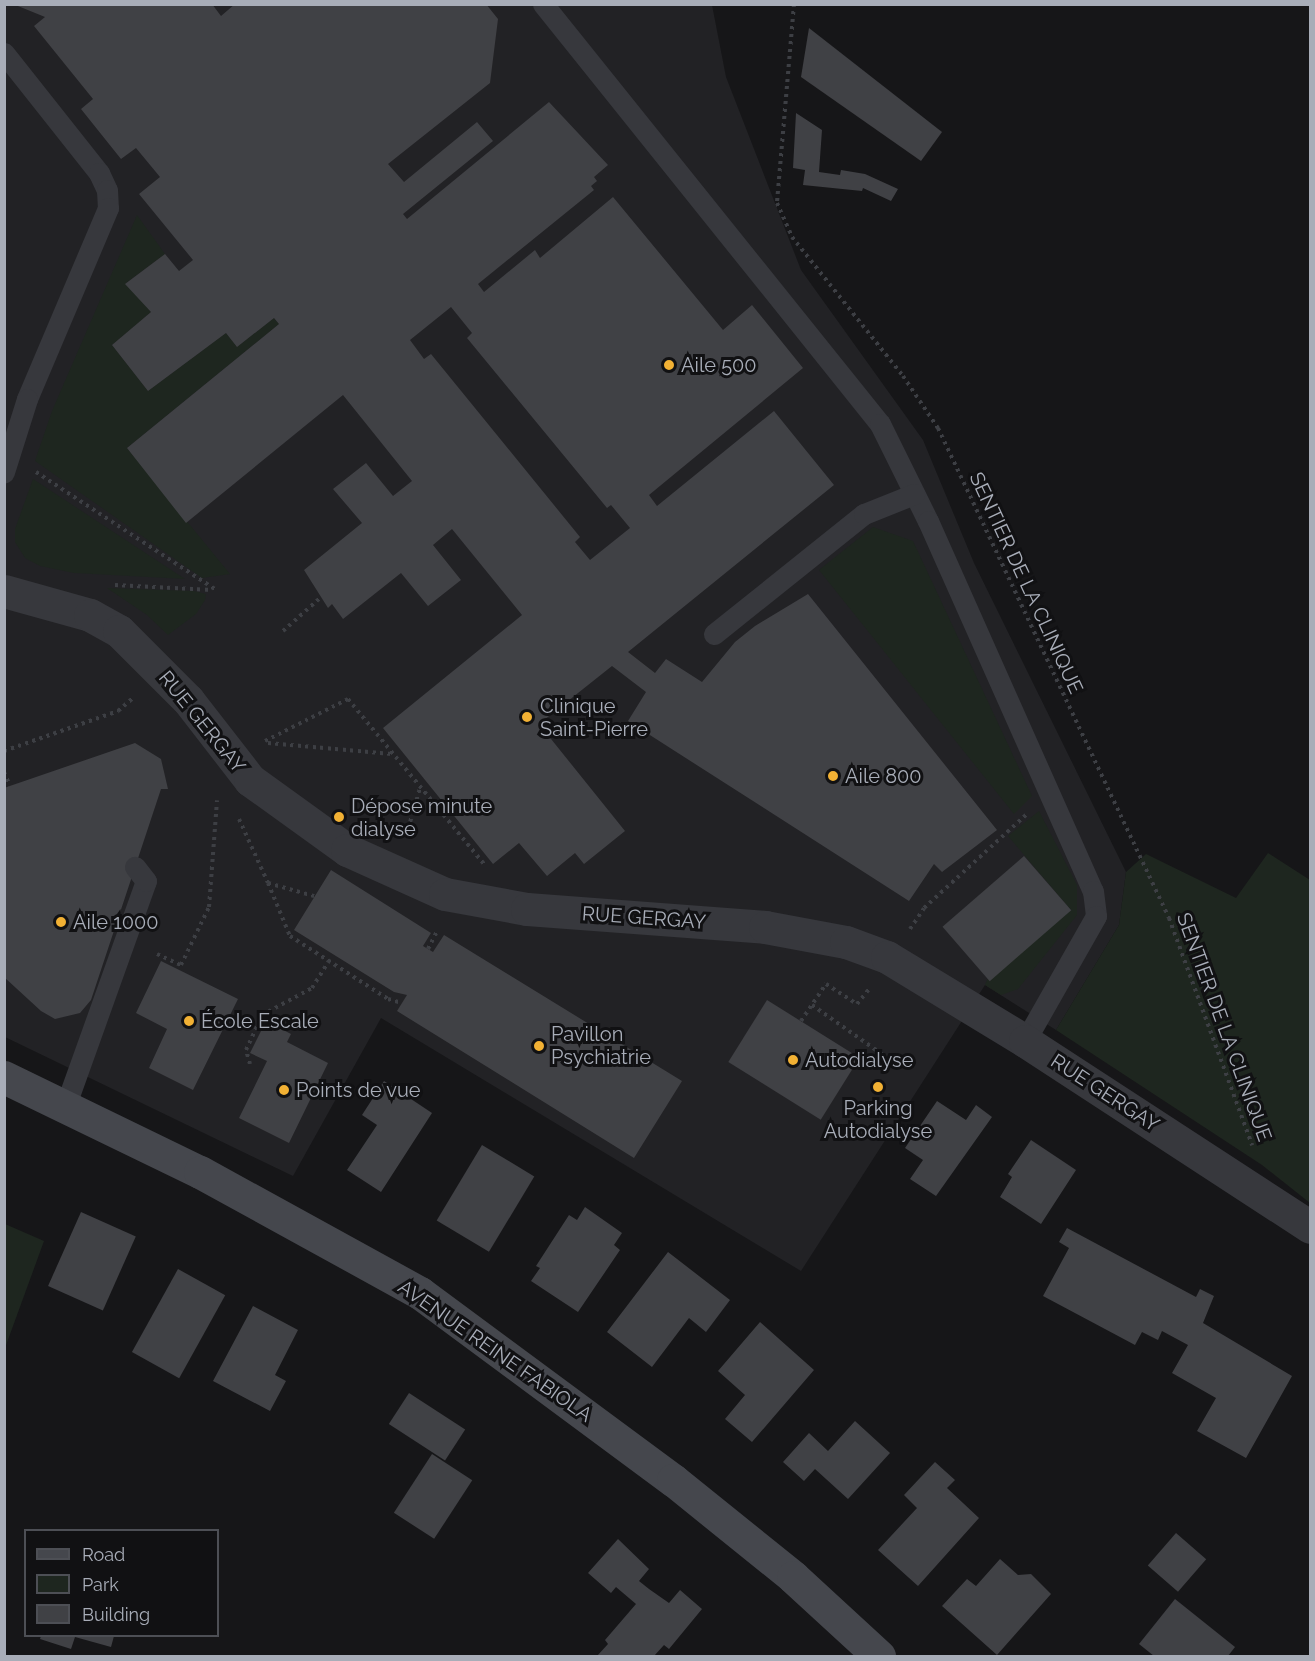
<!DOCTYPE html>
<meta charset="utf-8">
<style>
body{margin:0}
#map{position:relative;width:1315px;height:1661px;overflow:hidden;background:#161618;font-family:Raleway,sans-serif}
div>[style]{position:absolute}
.built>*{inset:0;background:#222225}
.green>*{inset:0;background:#1e261f}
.building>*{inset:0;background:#404145;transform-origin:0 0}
.path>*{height:4px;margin-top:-2px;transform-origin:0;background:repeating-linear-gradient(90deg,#3d3f44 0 3px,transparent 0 7.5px)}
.lane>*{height:21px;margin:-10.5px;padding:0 10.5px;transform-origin:10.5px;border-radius:10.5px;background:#37383d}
.street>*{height:33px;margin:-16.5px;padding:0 16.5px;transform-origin:16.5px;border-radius:16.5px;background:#37383d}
.secondary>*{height:33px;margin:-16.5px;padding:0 16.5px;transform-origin:16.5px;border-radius:16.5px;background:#45474d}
.dots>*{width:16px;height:16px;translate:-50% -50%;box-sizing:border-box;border:3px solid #111113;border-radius:50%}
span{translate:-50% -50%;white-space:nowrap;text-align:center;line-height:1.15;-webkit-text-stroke:6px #111113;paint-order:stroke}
.poi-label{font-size:20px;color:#a8adb8}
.left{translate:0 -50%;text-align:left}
.street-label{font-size:20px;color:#a8adb8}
.frame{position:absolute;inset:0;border:6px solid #a8adb8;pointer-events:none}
.legend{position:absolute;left:24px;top:1529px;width:195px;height:108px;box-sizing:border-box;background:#111113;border:2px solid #4d4f55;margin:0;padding:8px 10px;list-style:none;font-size:18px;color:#a8adb8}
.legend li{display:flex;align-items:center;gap:12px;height:30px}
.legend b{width:30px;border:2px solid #4d4f55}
</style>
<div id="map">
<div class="built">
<div style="clip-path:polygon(4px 5px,712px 5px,726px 77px,801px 270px,923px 440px,974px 563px,1126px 872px,1119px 925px,1056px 1030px,985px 985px,801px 1271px,381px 1018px,293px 1176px,5px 1037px)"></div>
</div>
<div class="green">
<div style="clip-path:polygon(137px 215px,165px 254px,126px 283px,151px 312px,112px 345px,148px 391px,226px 333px,237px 347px,274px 318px,279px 324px,127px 448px,230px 574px,202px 578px,35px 461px,52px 411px)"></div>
<div style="clip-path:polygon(33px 479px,185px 579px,74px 573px,40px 566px,25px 558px,15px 542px,15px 529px)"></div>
<div style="clip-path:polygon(873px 527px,913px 541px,1032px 796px,1014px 814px,819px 570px)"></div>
<div style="clip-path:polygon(107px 588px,194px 591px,206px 594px,205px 600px,196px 614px,168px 635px,147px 615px)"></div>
<div style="clip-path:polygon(1039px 811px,1077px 885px,1077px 915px,1018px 989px,1001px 995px,985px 985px,987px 980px,1071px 910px,1008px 836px)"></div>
<div style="clip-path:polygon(1268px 853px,1310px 880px,1310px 1203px,1262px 1165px,1056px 1030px,1119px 925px,1126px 872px,1146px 854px,1236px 898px)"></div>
<div style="clip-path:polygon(5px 1224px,44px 1241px,5px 1348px)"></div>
</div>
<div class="building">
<div style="clip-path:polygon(evenodd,13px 4px,212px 4px,221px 16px,235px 4px,486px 4px,498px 19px,490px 83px,388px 164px,404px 182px,477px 122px,493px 141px,403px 214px,407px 219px,549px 102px,608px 165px,594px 177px,597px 181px,591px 186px,594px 190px,478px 284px,484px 292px,535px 250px,540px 258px,613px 197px,723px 330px,752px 305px,803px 368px,649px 495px,657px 506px,774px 411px,834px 485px,628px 652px,655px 673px,666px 659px,702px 682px,735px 642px,755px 626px,808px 594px,997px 830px,942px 872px,934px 864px,909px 901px,628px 721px,646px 692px,612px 666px,539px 724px,625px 831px,584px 864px,575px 853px,547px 876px,519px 843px,493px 864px,383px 728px,522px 615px,452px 529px,433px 545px,461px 580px,428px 606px,401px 573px,343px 619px,332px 604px,328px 608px,304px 570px,362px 523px,333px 489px,366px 463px,393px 496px,412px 481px,343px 395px,186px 523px,127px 448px,279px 324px,274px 318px,237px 347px,226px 333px,148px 391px,112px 345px,151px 312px,125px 284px,165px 254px,179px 271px,193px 260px,139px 194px,160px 177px,136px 148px,121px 159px,81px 109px,93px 99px,34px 26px,45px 17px,13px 4px,451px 307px,472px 333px,467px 338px,607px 508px,611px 505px,630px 528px,590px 560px,575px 542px,580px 537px,431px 354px,424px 359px,410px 340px,451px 307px)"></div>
<div style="clip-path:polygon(809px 28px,942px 132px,921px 161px,801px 77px)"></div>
<div style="clip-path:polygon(796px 113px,822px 130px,819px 172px,840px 175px,841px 170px,865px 174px,898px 189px,891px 201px,863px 188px,862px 191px,803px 185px,805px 170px,793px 168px)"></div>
<div style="clip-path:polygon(135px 743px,161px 759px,168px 789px,161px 789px,91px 1000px,80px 1013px,55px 1019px,41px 1011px,4px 977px,4px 788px)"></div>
<div style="left:1024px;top:856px;width:72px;height:108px;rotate:49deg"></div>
<div style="clip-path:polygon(331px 870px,431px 933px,423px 946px,433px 952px,444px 935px,682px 1081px,634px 1158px,397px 1011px,407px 995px,394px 992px,294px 930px)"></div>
<div style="clip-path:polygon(161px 961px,238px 999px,193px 1090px,149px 1068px,167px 1029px,136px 1013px)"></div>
<div style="left:767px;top:1000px;width:109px;height:73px;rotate:32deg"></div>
<div style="clip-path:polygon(266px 1021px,291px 1034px,287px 1042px,328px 1063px,289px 1143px,239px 1118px,267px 1061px,250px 1053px)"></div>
<div style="clip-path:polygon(384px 1081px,432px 1113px,381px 1192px,347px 1170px,377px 1125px,362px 1115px)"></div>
<div style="clip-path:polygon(937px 1101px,966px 1120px,976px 1105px,992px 1117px,936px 1196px,910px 1179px,923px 1160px,905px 1148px)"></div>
<div style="clip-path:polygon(1031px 1140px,1076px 1170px,1041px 1224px,1000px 1197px,1012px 1177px,1008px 1174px)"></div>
<div style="left:482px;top:1145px;width:61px;height:88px;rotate:31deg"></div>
<div style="clip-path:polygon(585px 1207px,622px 1233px,614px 1245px,620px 1250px,578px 1312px,531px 1281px,540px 1268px,536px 1266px,569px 1215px,577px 1220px)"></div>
<div style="left:81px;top:1212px;width:60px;height:81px;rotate:24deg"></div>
<div style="clip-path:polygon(1067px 1228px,1196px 1297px,1200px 1289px,1214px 1296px,1203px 1323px,1292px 1376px,1246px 1458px,1197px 1431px,1216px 1398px,1172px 1373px,1188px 1345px,1162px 1331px,1158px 1340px,1142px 1332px,1135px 1345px,1043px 1296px,1069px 1248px,1059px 1242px)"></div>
<div style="clip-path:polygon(668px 1252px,730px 1300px,706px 1332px,689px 1318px,652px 1367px,607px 1332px)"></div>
<div style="left:178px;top:1269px;width:54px;height:95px;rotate:29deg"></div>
<div style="clip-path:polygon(253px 1306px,298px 1330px,275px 1375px,286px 1381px,270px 1411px,213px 1381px)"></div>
<div style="clip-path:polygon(760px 1322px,814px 1370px,752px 1442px,725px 1419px,745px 1395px,718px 1371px)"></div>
<div style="left:409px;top:1393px;width:67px;height:37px;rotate:33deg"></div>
<div style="clip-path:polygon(855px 1421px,890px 1453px,848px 1499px,815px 1469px,804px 1481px,783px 1462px,809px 1433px,828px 1451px)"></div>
<div style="left:432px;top:1454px;width:48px;height:70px;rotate:33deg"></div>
<div style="clip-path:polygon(935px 1462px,955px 1480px,947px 1488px,979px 1518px,918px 1586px,878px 1550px,917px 1508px,904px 1495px)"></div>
<div style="left:1176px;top:1533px;width:40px;height:43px;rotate:41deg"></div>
<div style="clip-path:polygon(618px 1539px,649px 1569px,639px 1581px,649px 1589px,669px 1603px,680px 1590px,702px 1609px,669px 1649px,664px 1645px,654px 1656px,597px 1656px,608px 1644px,605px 1640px,636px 1604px,616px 1587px,611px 1593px,588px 1573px)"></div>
<div style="clip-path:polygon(1000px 1559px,1018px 1575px,1031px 1574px,1051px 1594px,997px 1655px,942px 1606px,967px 1579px,976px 1586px)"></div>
<div style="clip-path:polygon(1175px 1599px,1235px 1647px,1228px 1656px,1154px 1656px,1139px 1644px)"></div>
<div style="clip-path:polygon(41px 1636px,114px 1636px,111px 1647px,75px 1637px,71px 1649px,40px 1639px)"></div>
</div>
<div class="path">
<div style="left:794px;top:4px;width:200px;rotate:94.9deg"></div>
<div style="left:777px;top:203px;width:37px;rotate:66deg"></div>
<div style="left:792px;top:237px;width:178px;rotate:51.4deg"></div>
<div style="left:903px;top:376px;width:63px;rotate:56.1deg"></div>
<div style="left:938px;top:428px;width:542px;rotate:64.76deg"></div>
<div style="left:1169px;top:918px;width:242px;rotate:69.9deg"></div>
<div style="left:36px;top:472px;width:215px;rotate:33.2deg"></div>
<div style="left:115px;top:585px;width:97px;rotate:3deg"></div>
<div style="left:283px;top:631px;width:50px;rotate:-41.7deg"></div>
<div style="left:4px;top:714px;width:29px;rotate:90deg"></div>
<div style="left:265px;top:741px;width:93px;rotate:-26.8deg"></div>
<div style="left:348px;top:699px;width:214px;rotate:50.5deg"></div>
<div style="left:268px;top:743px;width:124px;rotate:5.1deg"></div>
<div style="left:4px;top:751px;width:121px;rotate:-19.3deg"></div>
<div style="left:118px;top:711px;width:20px;rotate:-41deg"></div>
<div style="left:4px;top:772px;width:15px;rotate:67deg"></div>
<div style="left:239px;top:819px;width:70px;rotate:65.6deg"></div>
<div style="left:268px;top:883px;width:48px;rotate:15.8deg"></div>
<div style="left:406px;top:836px;width:50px;rotate:-73.7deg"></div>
<div style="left:268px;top:883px;width:57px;rotate:67.5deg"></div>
<div style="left:290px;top:936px;width:117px;rotate:32.7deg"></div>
<div style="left:388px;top:999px;width:15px;rotate:16deg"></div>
<div style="left:910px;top:929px;width:25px;rotate:-56deg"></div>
<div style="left:924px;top:908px;width:138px;rotate:-42.4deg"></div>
<div style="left:428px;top:949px;width:20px;rotate:-63deg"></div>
<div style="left:157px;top:954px;width:26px;rotate:25deg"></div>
<div style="left:181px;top:965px;width:64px;rotate:-64.2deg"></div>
<div style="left:209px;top:907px;width:107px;rotate:-85.7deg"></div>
<div style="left:812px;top:1005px;width:90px;rotate:35.1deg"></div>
<div style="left:801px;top:1021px;width:45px;rotate:-56deg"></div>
<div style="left:826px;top:984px;width:37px;rotate:33deg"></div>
<div style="left:857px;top:1004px;width:19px;rotate:-51deg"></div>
<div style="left:250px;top:1064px;width:15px;rotate:-106deg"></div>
<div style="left:246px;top:1050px;width:38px;rotate:-65deg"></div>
<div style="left:262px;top:1015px;width:57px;rotate:-28.4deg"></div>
<div style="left:312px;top:988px;width:32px;rotate:-58deg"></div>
</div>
<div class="lane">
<div style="left:543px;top:4px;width:538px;rotate:51.26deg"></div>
<div style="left:880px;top:424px;width:108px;rotate:63.7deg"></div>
<div style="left:928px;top:521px;width:405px;rotate:66deg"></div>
<div style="left:1093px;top:891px;width:25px;rotate:83deg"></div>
<div style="left:1096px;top:916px;width:144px;rotate:119.6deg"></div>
<div style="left:4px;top:53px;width:153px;rotate:51.6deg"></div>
<div style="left:99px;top:173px;width:19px;rotate:65deg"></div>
<div style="left:107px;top:190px;width:18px;rotate:87deg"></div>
<div style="left:108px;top:208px;width:207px;rotate:113deg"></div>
<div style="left:27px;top:399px;width:77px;rotate:107.5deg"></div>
<div style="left:714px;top:634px;width:192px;rotate:-38.7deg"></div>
<div style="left:864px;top:514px;width:54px;rotate:-21.8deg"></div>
<div style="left:65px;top:1107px;width:240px;rotate:-70.3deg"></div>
<div style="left:146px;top:881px;width:18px;rotate:-128deg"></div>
</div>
<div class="street">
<div style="left:4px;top:591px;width:89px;rotate:15.6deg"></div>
<div style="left:90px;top:615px;width:33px;rotate:29deg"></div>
<div style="left:119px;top:631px;width:98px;rotate:45deg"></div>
<div style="left:188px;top:700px;width:101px;rotate:52.2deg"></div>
<div style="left:250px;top:780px;width:120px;rotate:35.8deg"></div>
<div style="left:347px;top:850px;width:107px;rotate:24.2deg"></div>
<div style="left:445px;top:894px;width:83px;rotate:10.4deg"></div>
<div style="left:527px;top:909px;width:239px;rotate:4.3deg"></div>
<div style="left:765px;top:927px;width:82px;rotate:10.5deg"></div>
<div style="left:846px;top:942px;width:44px;rotate:20.1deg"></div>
<div style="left:887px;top:957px;width:162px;rotate:31.3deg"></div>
<div style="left:1025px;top:1041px;width:340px;rotate:33.1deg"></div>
</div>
<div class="secondary">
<div style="left:4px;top:1077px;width:218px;rotate:25.9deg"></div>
<div style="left:200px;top:1172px;width:251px;rotate:28.8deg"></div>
<div style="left:420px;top:1293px;width:315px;rotate:36.5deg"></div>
<div style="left:673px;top:1480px;width:154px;rotate:38.9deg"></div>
<div style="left:793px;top:1577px;width:117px;rotate:42.6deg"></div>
</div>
<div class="dots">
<div style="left:669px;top:365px;background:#f2b134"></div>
<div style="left:527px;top:717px;background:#f2b134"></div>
<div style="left:833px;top:776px;background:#f2b134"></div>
<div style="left:339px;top:817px;background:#f2b134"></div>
<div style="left:61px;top:922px;background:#f2b134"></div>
<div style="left:189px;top:1021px;background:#f2b134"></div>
<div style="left:539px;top:1046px;background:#f2b134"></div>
<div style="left:793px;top:1060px;background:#f2b134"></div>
<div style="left:878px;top:1087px;background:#f2b134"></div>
<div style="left:284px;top:1090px;background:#f2b134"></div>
</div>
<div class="poi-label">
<span class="left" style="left:681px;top:365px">Aile 500</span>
<span class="left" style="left:540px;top:718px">Clinique<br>Saint-Pierre</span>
<span class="left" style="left:845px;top:776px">Aile 800</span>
<span class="left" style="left:351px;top:818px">Dépose minute<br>dialyse</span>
<span class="left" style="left:73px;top:922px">Aile 1000</span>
<span class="left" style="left:201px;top:1021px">École Escale</span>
<span class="left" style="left:551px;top:1046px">Pavillon<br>Psychiatrie</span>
<span class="left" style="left:805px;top:1060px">Autodialyse</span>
<span class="left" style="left:296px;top:1090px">Points de vue</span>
<span style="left:878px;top:1120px">Parking<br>Autodialyse</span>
</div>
<div class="street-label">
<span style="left:1026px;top:583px;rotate:65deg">SENTIER DE LA CLINIQUE</span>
<span style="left:202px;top:722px;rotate:51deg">RUE GERGAY</span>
<span style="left:644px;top:918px;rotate:4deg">RUE GERGAY</span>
<span style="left:1224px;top:1027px;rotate:70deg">SENTIER DE LA CLINIQUE</span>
<span style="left:1105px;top:1093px;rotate:33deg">RUE GERGAY</span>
<span style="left:495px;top:1351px;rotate:35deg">AVENUE REINE FABIOLA</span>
</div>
<div class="frame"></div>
<ul class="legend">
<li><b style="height:8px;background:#45474d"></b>Road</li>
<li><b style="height:16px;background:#1e261f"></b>Park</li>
<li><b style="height:16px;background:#404145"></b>Building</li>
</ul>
</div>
